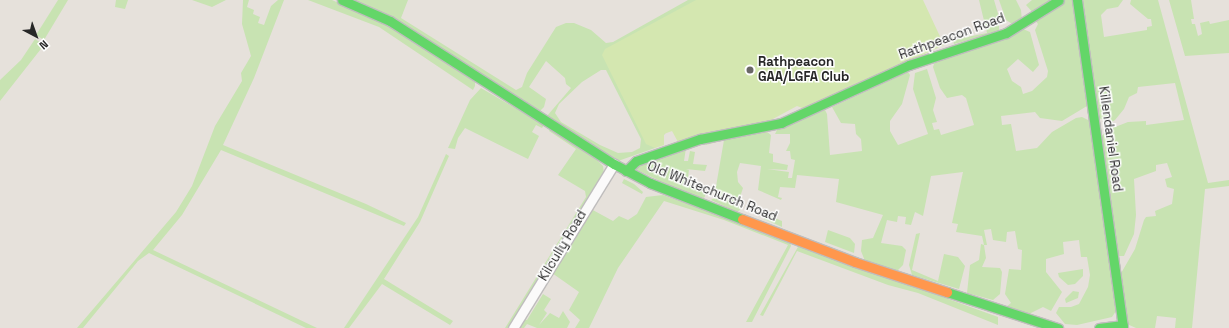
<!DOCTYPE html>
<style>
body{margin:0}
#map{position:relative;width:1229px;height:328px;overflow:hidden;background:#e6e1db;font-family:"Space Grotesk",sans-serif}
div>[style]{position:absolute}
.green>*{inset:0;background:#c8e3b2}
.pitch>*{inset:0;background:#d4e7b0}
.roads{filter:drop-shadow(1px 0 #bfbdbd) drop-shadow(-1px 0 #bfbdbd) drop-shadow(0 1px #bfbdbd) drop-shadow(0 -1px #bfbdbd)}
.street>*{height:9px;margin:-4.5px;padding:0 4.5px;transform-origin:4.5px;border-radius:4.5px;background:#fbfafa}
.fast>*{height:9px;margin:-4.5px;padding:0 4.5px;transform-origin:4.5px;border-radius:4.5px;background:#63d668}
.slow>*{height:9px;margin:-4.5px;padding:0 4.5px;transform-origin:4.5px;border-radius:4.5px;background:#ff974d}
.dots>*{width:11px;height:11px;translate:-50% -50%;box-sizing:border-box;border:2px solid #fff;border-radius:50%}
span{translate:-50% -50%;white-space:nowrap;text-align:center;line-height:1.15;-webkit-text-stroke:3px #fff;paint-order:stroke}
.street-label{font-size:13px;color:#272727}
.poi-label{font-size:13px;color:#272727;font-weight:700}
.left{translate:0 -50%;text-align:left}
.north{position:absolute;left:16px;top:16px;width:40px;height:40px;-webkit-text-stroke:3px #fff;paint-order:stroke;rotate:139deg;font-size:11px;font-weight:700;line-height:16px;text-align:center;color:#272727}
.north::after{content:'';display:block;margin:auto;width:14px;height:18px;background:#272727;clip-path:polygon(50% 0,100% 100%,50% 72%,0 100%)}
</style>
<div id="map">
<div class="green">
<div style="clip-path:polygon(58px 0,68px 0,44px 40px,36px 35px)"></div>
<div style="clip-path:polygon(116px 0,128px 0,125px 9px,115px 7px)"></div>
<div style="clip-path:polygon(192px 0,226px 0,212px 7px)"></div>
<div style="clip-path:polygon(243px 0,249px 0,247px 7px,254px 10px,253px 14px,260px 17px,258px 23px,264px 25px,271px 6px,278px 0,284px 0,254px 78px,223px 145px,366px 204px,406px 223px,404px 226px,221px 150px,182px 215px,153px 250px,317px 328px,306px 328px,149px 253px,138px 261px,83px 328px,77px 328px,176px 212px,192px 186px,215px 126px,242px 81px,241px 73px,251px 56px,242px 24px)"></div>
<div style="clip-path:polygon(308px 0,332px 0,388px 25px,475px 82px,475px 86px,473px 90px,379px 27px)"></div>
<div style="clip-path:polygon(evenodd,355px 0,408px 0,401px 18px,516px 90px,522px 87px,527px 73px,556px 27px,566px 23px,574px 23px,591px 30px,606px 43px,613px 42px,688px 0,709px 0,676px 118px,655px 148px,618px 161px,547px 116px,571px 88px,566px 84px,565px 78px,546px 61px,529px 87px,546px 99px,544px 107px,540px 111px,355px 0,601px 70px,606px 70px,641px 139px,640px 148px,632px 152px,618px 153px,600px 145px,561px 122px,555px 113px,559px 104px,582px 82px,601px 70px)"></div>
<div style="clip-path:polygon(979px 0,994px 0,999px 17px,999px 32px,954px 44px,953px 41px,962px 38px,987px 33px)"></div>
<div style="clip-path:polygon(999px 0,1016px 0,1021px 10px,1022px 21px,1014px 25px,1006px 20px)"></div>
<div style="clip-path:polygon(1032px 0,1054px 0,1034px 14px,1026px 5px)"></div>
<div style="clip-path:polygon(1063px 0,1072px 0,1087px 106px,1062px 121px,1040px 118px,1035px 112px,1001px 116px,1002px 125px,1011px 124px,1016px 151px,1037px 148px,1052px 132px,1076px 118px,1082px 117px,1090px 121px,1116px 311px,1112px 317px,1077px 325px,1065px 324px,1056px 313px,1059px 307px,1071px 307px,1079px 304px,1088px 287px,1090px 275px,1087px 257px,1081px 257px,1079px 240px,1063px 242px,1064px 254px,1046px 259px,1046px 272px,1062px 292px,1051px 311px,1043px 307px,1029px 314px,1006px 307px,1011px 303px,1005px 294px,1009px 269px,1021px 270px,1022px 250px,1018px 249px,1015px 231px,1007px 232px,1006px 242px,993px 240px,991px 229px,984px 230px,987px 245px,984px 245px,986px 258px,982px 267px,1000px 268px,1002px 272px,1000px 294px,993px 300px,967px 293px,970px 265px,979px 260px,981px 244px,984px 245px,982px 236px,956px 232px,958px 224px,952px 223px,963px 172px,931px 176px,923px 216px,915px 212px,911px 225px,905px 224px,906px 217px,898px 216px,897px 222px,887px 220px,881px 243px,902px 246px,906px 250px,903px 265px,897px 271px,865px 261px,861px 251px,862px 240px,873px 238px,883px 215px,836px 202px,839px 179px,797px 175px,795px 188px,780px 187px,778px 197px,782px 198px,781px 200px,758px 190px,761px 166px,740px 163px,737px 172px,738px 182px,743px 188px,737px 206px,741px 208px,740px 210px,737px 212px,711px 200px,714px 198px,724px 140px,706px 145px,705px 142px,767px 132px,771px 135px,769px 153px,773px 154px,773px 162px,788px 165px,787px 170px,767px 169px,789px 172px,788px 178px,792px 178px,795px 160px,791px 159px,790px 151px,786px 151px,790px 143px,790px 134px,775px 134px,778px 128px,825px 110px,827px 114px,830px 155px,862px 151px,861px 139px,856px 134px,855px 124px,841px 123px,832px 107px,908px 72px,910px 75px,902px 104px,890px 121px,890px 131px,898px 145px,928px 134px,913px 89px,915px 73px,927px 69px,936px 98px,933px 110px,937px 122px,932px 123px,934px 130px,939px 129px,941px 135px,974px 125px,966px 98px,962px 95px,947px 98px,940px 88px,933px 67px,935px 61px,1023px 29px,1030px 32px,1039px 65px,1033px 72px,1018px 59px,1007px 69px,1012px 81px,1021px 87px,1023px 94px,1032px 91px,1047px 77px,1048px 71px,1035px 30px,1038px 24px,1035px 20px)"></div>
<div style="clip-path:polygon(1082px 0,1123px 0,1118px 7px,1107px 9px,1101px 15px,1104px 37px,1147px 30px,1147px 27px,1152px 26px,1151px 19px,1148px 19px,1130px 4px,1131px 0,1158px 0,1208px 183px,1229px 180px,1229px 186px,1205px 189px,1192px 328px,1175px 328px,1176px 318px,1157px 316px,1155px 328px,1136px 328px,1127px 324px,1120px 275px,1135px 249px,1144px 220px,1146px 217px,1156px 216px,1155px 211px,1172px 204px,1174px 189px,1167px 187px,1165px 179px,1172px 177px,1167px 163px,1156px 165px,1156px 171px,1134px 179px,1136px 215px,1134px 234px,1124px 256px,1118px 256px,1100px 137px,1110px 129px,1128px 122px,1146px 121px,1146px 125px,1184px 120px,1175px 83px,1138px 87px,1137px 93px,1129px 97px,1124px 109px,1115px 120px,1110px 123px,1099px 118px)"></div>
<div style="clip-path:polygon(1169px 0,1191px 0,1194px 19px,1191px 19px,1192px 24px,1195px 24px,1198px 36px,1202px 34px,1200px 23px,1209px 21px,1210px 24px,1229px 20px,1229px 53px,1185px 56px)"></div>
<div style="clip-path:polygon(35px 39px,44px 45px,0 101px,0 80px,21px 60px)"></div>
<div style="clip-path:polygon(481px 88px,544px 125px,542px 128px,536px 125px,532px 132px,539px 136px,528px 159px,465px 128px,458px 138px,455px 149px,448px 148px,470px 100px)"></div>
<div style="clip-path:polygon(550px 129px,597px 160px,603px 166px,604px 174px,509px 328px,505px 328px,586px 197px,585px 191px,558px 175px,576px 149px,549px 131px)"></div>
<div style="clip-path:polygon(686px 148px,684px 161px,688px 161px,690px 151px,695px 152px,693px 164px,707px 165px,705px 171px,686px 169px,689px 170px,687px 184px,705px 190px,707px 192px,704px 198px,685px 193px,637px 170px,637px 167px)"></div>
<div style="clip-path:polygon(446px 154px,449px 156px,420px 222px,384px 279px,453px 321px,450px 325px,382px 284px,349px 328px,344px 328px,418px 217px)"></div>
<div style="clip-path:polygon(624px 179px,634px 184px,643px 192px,642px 194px,622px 183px)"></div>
<div style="clip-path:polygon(663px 195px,790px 241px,791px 246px,752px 322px,746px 322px,788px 245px,724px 220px,664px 201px,618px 268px,589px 328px,575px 328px,580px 320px,569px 310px,579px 292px,552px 273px,591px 209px,613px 221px,619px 216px,628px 220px,637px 214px,646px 197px)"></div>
<div style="clip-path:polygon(767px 215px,782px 221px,782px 227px,764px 219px)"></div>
<div style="clip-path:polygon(828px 230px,850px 238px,855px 244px,854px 253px,825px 242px)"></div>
<div style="clip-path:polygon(920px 233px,912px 270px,938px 281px,944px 254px,958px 257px,965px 266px,959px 289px,912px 275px,909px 265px,916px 234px)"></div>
<div style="clip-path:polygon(799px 245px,998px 317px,998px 325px,918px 293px,888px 285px,797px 251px,763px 316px,760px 315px)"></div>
<div style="clip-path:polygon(1083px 269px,1083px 276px,1075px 284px,1068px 285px,1059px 277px,1058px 273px)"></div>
<div style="clip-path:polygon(1073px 291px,1079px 292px,1078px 298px,1066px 303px,1065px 299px)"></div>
<div style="clip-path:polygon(543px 294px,551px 299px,544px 310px,547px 313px,539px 325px,550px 313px,559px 318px,563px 311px,570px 322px,567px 328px,537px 328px,527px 324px,524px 328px,518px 328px,524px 319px,527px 320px)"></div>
</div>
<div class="pitch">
<div style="clip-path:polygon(696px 0,923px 0,944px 45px,805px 109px,797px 106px,771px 120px,678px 142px,672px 131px,664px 134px,664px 145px,655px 148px,646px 144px,602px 55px,605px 49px)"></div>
</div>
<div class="roads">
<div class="street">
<div style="left:513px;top:328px;width:193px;rotate:-58.4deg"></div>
</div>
<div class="fast">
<div style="left:342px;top:0;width:52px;rotate:23.6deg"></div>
<div style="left:390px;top:21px;width:266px;rotate:32.6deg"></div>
<div style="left:614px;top:164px;width:41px;rotate:27.8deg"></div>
<div style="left:650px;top:183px;width:99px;rotate:21.4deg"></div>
<div style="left:1077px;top:0;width:331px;rotate:82deg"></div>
<div style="left:626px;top:171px;width:14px;rotate:-45deg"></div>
<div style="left:636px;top:161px;width:68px;rotate:-19deg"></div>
<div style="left:700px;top:139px;width:83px;rotate:-11.2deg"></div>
<div style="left:781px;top:123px;width:141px;rotate:-24.4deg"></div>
<div style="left:909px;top:65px;width:102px;rotate:-18.3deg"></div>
<div style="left:1006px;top:33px;width:62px;rotate:-31.9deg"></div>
<div style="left:947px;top:292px;width:117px;rotate:18deg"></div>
<div style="left:1099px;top:328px;width:24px;rotate:-7deg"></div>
</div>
<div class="slow">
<div style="left:742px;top:219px;width:121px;rotate:20.8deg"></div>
<div style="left:855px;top:262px;width:97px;rotate:18.1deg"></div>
</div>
</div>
<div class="dots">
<div style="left:750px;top:70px;background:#6a6866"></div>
</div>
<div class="street-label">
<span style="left:952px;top:37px;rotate:-20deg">Rathpeacon Road</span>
<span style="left:1110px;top:139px;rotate:82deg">Killendaniel Road</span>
<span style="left:712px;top:192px;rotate:22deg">Old Whitechurch Road</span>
<span style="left:563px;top:246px;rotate:-59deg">Kilcully Road</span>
</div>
<div class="poi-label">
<span class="left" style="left:758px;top:70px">Rathpeacon<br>GAA/LGFA Club</span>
</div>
<div class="north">N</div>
</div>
